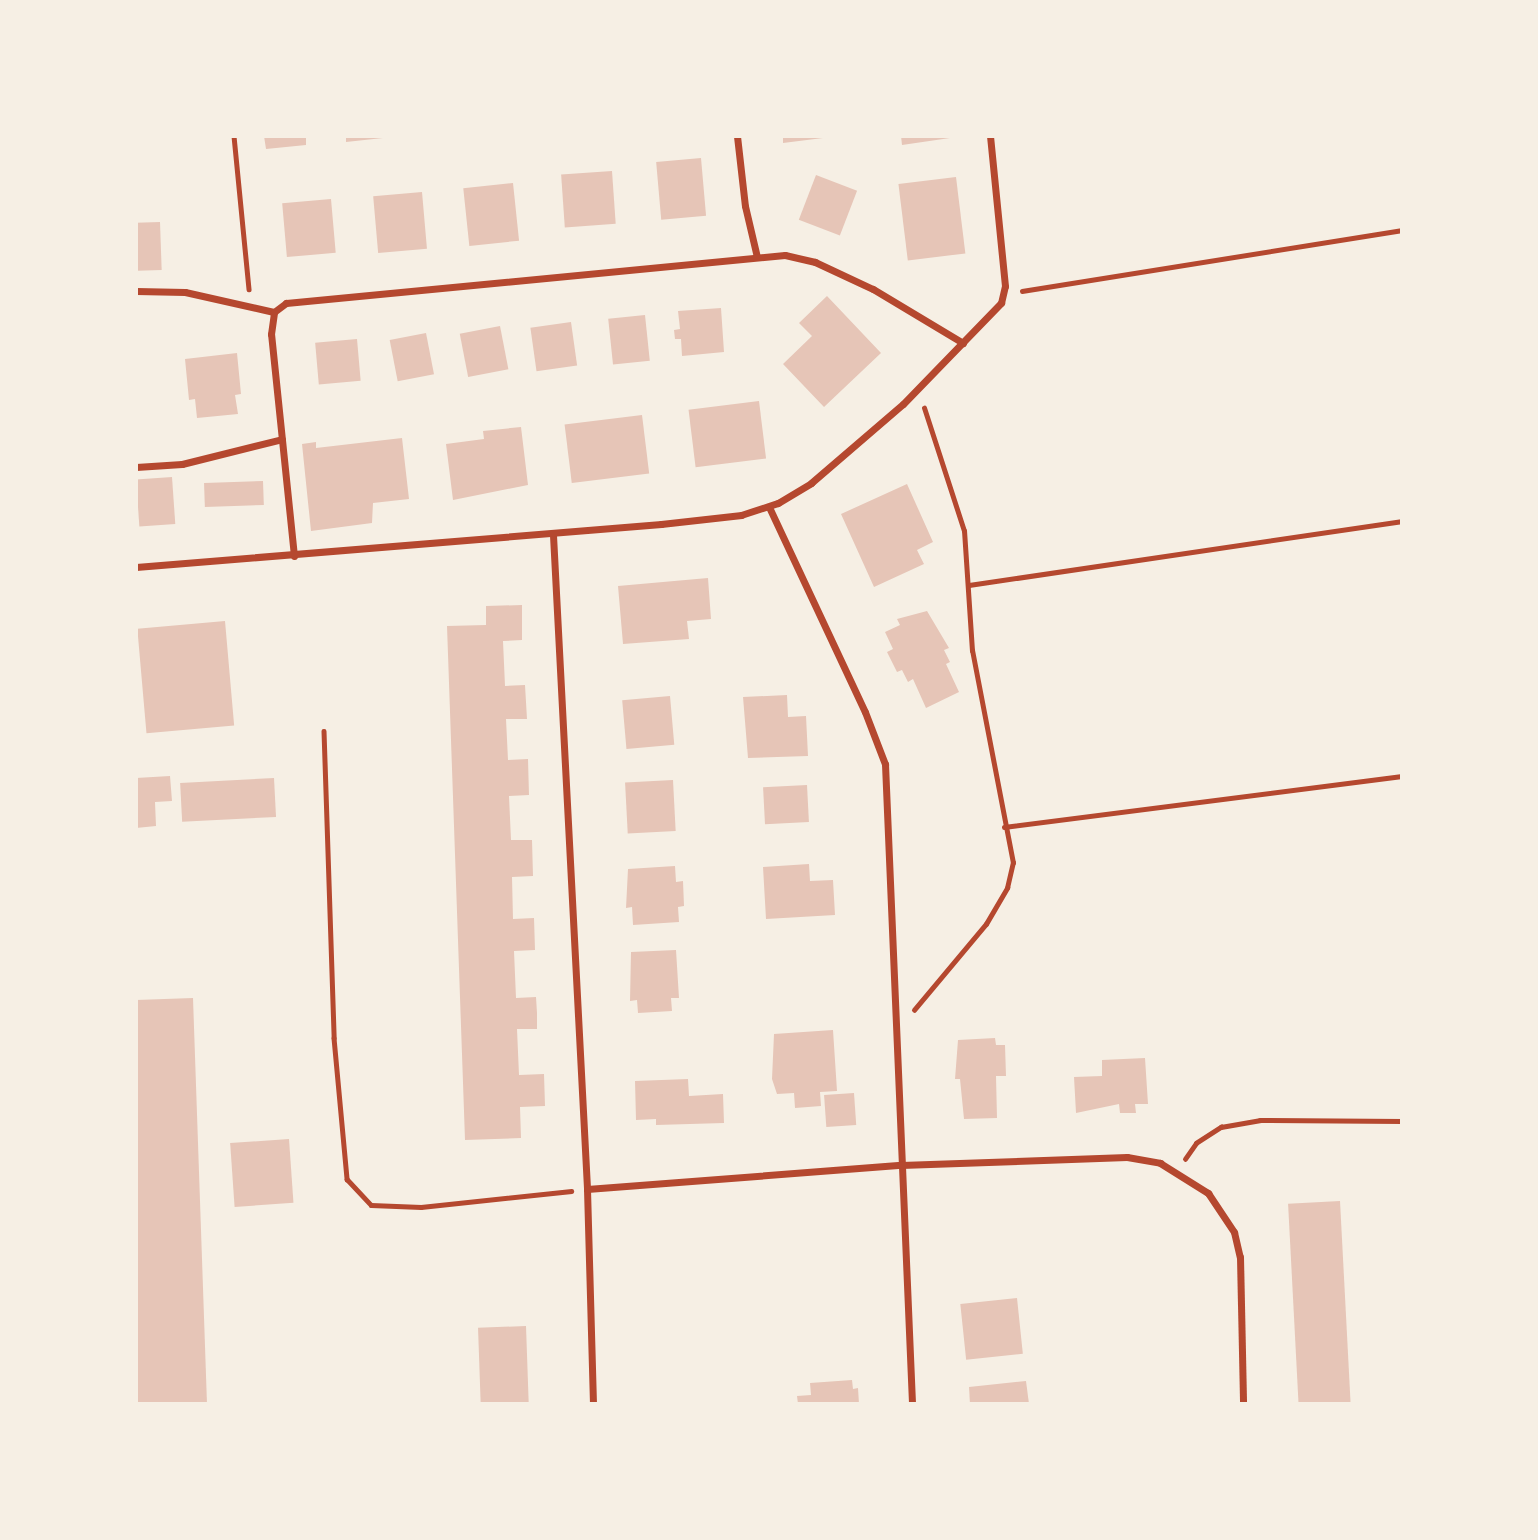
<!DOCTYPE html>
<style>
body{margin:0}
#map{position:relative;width:1538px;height:1540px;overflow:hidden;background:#f6efe4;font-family:Spectral,serif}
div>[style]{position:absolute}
.building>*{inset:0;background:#e6c5b7;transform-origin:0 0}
.path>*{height:4.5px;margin:-2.25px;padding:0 2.25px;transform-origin:2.25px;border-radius:2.25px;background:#b5482f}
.minor>*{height:7px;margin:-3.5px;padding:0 3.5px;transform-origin:3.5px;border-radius:3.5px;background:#b5482f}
span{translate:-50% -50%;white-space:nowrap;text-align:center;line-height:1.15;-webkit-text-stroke:7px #f6efe4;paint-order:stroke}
.frame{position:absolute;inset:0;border:138px solid #f6efe4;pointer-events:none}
</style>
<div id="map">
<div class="building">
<div style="clip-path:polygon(264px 136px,306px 136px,306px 145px,266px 149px)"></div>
<div style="clip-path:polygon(346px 136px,383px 136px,383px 138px,346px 142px)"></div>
<div style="clip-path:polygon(783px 136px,823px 136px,823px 138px,783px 143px)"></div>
<div style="clip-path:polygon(901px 136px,950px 136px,950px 138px,902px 145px)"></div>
<div style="left:701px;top:158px;width:58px;height:45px;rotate:85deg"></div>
<div style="left:612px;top:171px;width:53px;height:51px;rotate:86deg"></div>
<div style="left:816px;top:175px;width:44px;height:48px;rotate:21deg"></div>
<div style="left:956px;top:177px;width:77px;height:58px;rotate:83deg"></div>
<div style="left:513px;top:183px;width:58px;height:50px;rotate:84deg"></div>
<div style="left:422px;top:192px;width:57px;height:49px;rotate:85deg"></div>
<div style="left:331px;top:199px;width:54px;height:49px;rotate:85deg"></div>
<div style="left:160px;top:222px;width:48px;height:24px;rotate:88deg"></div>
<div style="clip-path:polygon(827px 296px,881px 353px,824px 407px,783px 364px,812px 336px,799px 323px)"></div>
<div style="clip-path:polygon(721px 308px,724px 352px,682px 356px,681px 339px,675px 339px,674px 330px,680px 329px,678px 311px)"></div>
<div style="left:645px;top:315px;width:46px;height:37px;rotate:84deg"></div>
<div style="left:571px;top:322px;width:44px;height:41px;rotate:82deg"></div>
<div style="left:500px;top:326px;width:44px;height:41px;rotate:79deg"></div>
<div style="left:426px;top:333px;width:42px;height:37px;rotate:79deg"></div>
<div style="left:357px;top:339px;width:42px;height:42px;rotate:85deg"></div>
<div style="clip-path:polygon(237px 353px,241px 394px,235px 395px,238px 414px,197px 418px,195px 399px,189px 400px,185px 359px)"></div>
<div style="left:759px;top:401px;width:58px;height:71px;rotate:83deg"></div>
<div style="left:642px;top:415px;width:59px;height:78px;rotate:83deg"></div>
<div style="clip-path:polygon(521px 427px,528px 485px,453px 500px,446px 444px,484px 439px,483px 431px)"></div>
<div style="clip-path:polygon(402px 438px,409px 499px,373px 503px,372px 523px,311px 531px,302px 444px,316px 442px,316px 448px)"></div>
<div style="left:172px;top:477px;width:47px;height:36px;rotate:86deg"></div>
<div style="left:263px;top:481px;width:24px;height:59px;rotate:88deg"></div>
<div style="clip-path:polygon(907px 484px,933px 542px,917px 550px,924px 564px,874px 587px,841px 514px)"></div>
<div style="clip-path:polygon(708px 578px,711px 619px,687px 621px,689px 639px,623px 644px,618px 586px)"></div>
<div style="clip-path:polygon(522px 605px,522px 640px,503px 641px,505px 686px,525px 685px,527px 719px,506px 719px,508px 760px,528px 759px,529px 795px,509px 796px,511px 840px,532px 840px,533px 876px,512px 877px,513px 919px,534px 918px,535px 950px,514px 951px,516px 998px,536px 997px,537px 1013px,537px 1029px,517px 1029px,519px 1075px,544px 1074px,545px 1106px,520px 1107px,521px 1138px,465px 1140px,447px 626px,486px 625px,486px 606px)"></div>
<div style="clip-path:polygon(927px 611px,949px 648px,944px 650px,950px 662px,946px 664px,959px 692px,926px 708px,913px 679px,908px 682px,902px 670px,897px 672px,887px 652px,893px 649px,885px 632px,900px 625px,897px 619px)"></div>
<div style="left:225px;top:621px;width:105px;height:88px;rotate:85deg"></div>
<div style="clip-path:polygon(787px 695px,788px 717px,806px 716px,808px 756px,748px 758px,743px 697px)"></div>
<div style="left:670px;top:696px;width:49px;height:48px;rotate:85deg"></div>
<div style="clip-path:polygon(170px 776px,172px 801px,155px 802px,156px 826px,136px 828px,136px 778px)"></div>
<div style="left:274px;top:778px;width:39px;height:94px;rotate:87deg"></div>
<div style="left:673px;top:780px;width:51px;height:48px;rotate:87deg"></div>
<div style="left:807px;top:785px;width:37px;height:44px;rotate:87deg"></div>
<div style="clip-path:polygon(809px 864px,810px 881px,833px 880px,835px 915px,766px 919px,763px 867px)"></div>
<div style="clip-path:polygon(675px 866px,676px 882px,683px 881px,684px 906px,678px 907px,679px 922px,633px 925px,632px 907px,626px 908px,628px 869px)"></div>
<div style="clip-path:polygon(676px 950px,679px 998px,671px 998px,672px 1011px,638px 1013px,637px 1000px,630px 1001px,631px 952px)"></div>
<div style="clip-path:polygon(193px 998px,207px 1404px,136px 1404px,136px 1000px)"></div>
<div style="clip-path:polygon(833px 1030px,837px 1091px,820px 1092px,821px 1106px,795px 1108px,794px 1093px,777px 1094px,772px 1079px,774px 1034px)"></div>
<div style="clip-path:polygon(995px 1038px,996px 1045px,1005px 1045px,1006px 1076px,996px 1076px,997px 1118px,964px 1119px,960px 1079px,955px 1079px,958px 1040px)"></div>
<div style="clip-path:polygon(1145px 1058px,1148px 1104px,1135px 1104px,1136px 1113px,1120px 1113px,1119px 1104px,1076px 1113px,1074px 1077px,1102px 1076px,1102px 1060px)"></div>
<div style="clip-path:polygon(688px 1079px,689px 1096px,723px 1094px,724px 1123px,656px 1125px,656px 1119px,636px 1120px,635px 1081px)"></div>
<div style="left:854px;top:1093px;width:32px;height:30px;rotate:86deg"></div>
<div style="left:289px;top:1139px;width:64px;height:59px;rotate:86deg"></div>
<div style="left:1340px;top:1201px;width:203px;height:52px;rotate:87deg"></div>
<div style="left:1017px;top:1298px;width:56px;height:57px;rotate:84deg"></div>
<div style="left:526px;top:1326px;width:78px;height:48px;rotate:88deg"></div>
<div style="clip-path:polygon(852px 1380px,853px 1389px,858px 1388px,859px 1404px,798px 1404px,797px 1396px,811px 1395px,810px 1383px)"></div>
<div style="clip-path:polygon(1026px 1381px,1029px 1404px,970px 1404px,969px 1387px)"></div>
</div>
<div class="path">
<div style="left:234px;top:136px;width:154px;rotate:84.4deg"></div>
<div style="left:1022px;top:291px;width:385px;rotate:-9.1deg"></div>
<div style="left:969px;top:585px;width:438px;rotate:-8.4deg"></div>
<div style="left:324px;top:731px;width:307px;rotate:88.1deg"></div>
<div style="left:334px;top:1038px;width:142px;rotate:84.7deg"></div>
<div style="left:347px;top:1179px;width:35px;rotate:47deg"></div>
<div style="left:371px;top:1205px;width:50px;rotate:2.3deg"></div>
<div style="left:421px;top:1207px;width:151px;rotate:-6.1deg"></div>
<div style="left:1004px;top:827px;width:401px;rotate:-7.3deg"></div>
<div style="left:914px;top:1010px;width:112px;rotate:-50.1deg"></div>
<div style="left:986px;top:924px;width:42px;rotate:-59.7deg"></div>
<div style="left:1007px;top:888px;width:26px;rotate:-77deg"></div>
<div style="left:1013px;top:863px;width:216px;rotate:-100.9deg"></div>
<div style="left:972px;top:651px;width:120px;rotate:-93.8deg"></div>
<div style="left:964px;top:531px;width:129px;rotate:-108deg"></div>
<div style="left:1185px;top:1159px;width:19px;rotate:-55deg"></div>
<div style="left:1196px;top:1143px;width:30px;rotate:-33deg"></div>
<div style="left:1221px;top:1127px;width:40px;rotate:-10deg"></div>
<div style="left:1260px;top:1120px;width:142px;rotate:0.4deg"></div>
</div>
<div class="minor">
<div style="left:737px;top:136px;width:70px;rotate:83.5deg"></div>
<div style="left:745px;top:206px;width:52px;rotate:76.8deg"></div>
<div style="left:136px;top:291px;width:49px;rotate:1.2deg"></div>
<div style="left:185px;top:292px;width:91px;rotate:12.7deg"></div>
<div style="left:136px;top:467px;width:46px;rotate:-3.7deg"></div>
<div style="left:182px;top:464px;width:103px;rotate:-14deg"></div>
<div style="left:769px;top:507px;width:226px;rotate:64.9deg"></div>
<div style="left:865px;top:712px;width:56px;rotate:69deg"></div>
<div style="left:885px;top:764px;width:641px;rotate:87.58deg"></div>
<div style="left:553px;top:535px;width:655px;rotate:87.02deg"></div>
<div style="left:587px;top:1189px;width:215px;rotate:88.4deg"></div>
<div style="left:294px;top:556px;width:223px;rotate:-95.9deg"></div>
<div style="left:271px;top:334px;width:22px;rotate:-82deg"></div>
<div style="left:274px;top:312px;width:15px;rotate:-37deg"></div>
<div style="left:286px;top:303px;width:501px;rotate:-5.49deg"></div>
<div style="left:785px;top:255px;width:31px;rotate:13deg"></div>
<div style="left:815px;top:262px;width:64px;rotate:25deg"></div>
<div style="left:873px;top:289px;width:105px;rotate:31deg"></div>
<div style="left:136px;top:567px;width:527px;rotate:-4.68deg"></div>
<div style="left:661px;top:524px;width:81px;rotate:-6.4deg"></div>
<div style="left:741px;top:515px;width:39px;rotate:-18deg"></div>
<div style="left:778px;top:503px;width:39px;rotate:-31deg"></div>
<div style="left:811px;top:483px;width:121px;rotate:-40.7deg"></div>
<div style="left:903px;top:404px;width:141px;rotate:-45.9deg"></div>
<div style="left:1001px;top:303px;width:17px;rotate:-77deg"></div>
<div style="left:1005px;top:286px;width:151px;rotate:-95.7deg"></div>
<div style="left:587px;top:1189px;width:315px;rotate:-4.4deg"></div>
<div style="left:901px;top:1165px;width:226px;rotate:-2deg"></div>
<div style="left:1127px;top:1157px;width:34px;rotate:10deg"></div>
<div style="left:1160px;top:1163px;width:57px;rotate:32deg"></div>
<div style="left:1208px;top:1193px;width:47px;rotate:56.3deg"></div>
<div style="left:1234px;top:1232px;width:26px;rotate:77deg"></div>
<div style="left:1240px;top:1257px;width:147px;rotate:88.8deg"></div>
</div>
<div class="frame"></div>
</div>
